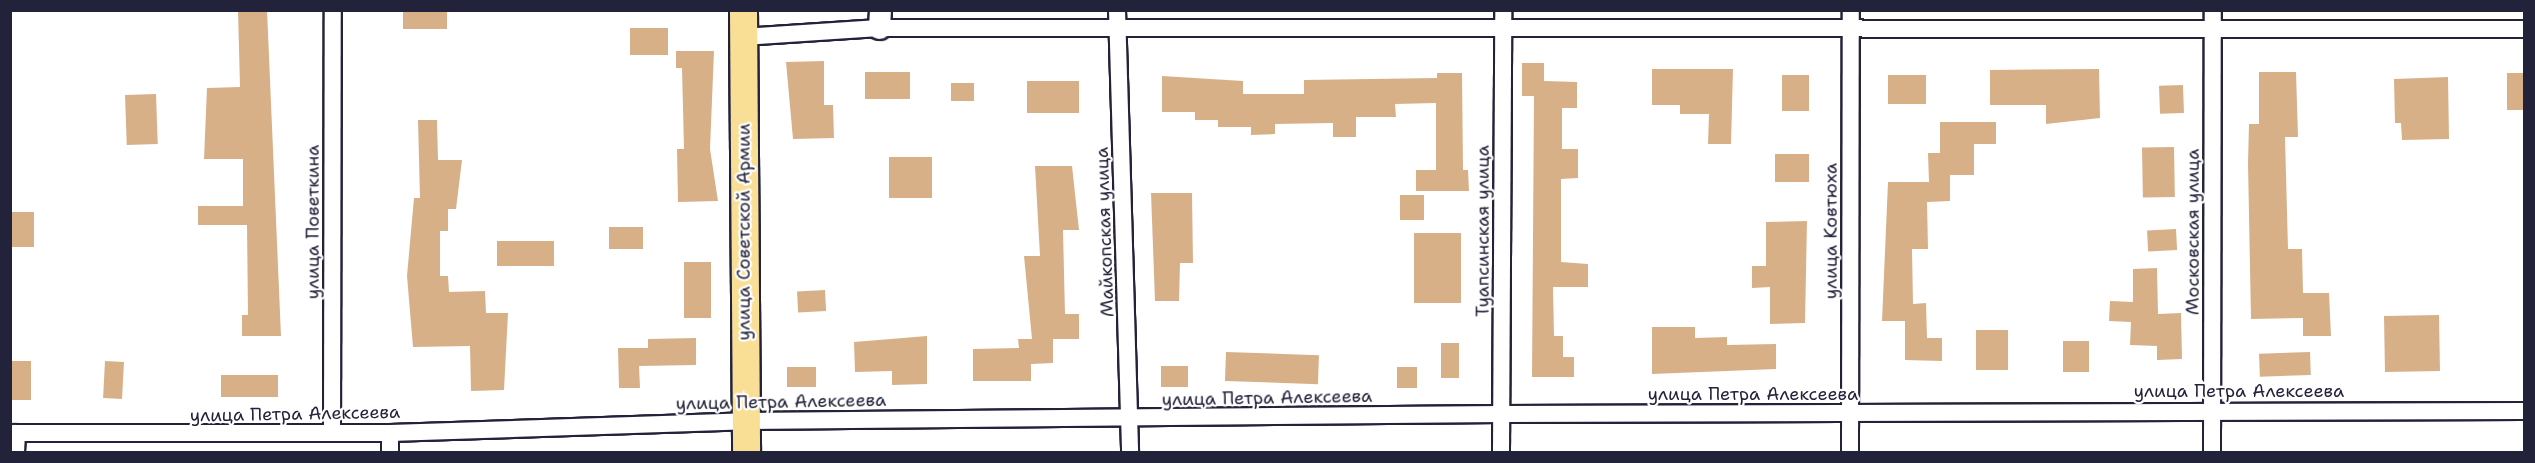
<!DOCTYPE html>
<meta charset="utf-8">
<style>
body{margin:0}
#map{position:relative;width:2535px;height:463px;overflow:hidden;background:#fff;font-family:"Shantell Sans",sans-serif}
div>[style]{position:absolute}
.building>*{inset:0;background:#d7b088;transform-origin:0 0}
.roads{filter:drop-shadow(2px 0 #22223b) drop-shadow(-2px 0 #22223b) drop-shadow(0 2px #22223b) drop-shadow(0 -2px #22223b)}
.minor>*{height:16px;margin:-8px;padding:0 8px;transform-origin:8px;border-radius:8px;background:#fff}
.tertiary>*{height:21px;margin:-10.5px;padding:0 10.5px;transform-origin:10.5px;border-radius:10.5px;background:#fff}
.primary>*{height:27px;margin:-13.5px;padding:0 13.5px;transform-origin:13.5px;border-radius:13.5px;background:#f9df96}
span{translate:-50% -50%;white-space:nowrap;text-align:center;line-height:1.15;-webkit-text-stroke:4.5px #fff;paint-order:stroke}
.street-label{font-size:18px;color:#22223b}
.frame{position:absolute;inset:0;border:12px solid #22223b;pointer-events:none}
</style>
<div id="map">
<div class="building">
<div style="clip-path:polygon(238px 10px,267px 10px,281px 336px,242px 336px,242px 315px,248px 315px,247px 225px,198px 225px,198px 206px,243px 206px,243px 159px,204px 159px,207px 88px,240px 87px)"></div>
<div style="left:403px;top:10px;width:44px;height:19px"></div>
<div style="left:630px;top:28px;width:38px;height:27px"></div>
<div style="clip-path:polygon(676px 51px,714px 51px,710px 149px,718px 201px,678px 202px,677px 149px,684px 149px,682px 68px,676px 68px)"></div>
<div style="clip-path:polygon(824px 61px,824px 105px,833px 105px,834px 138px,793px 139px,786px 62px)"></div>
<div style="clip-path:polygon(1522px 63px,1544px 63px,1544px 81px,1577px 82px,1577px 108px,1562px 108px,1562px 149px,1578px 149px,1578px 178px,1561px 179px,1561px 262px,1588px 264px,1588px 287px,1553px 287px,1554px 336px,1563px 336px,1563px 357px,1574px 357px,1574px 377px,1532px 377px,1534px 96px,1522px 96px)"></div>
<div style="clip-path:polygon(1652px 69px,1733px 69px,1731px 144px,1708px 144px,1709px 114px,1680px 114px,1680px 105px,1652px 105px)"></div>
<div style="clip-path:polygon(2099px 69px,2100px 118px,2046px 124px,2046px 105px,1990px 105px,1990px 70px)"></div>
<div style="left:910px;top:72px;width:27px;height:45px;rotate:90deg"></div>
<div style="clip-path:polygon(2259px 72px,2296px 72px,2298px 137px,2285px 137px,2288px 249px,2302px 249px,2303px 293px,2329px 293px,2331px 336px,2303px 336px,2303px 318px,2251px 319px,2248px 163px,2249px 124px,2259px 124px)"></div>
<div style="clip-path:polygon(1437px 73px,1462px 73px,1463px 170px,1468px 170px,1469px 191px,1416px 191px,1416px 170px,1436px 170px,1436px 103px,1395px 104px,1396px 117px,1356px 117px,1356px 137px,1333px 137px,1333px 123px,1275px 124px,1275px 134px,1251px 135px,1251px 127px,1218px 127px,1218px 120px,1195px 120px,1195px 112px,1162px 112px,1162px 76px,1243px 81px,1243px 94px,1304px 94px,1304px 80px,1437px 78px)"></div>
<div style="left:2507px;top:73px;width:17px;height:37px"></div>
<div style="left:1782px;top:75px;width:27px;height:36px"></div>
<div style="left:1926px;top:75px;width:29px;height:38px;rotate:90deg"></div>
<div style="clip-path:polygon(2448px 77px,2449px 139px,2402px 140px,2401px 123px,2395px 123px,2394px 79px)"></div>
<div style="left:1079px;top:81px;width:32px;height:52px;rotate:90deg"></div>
<div style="left:951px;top:83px;width:23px;height:18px"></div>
<div style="left:2183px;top:85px;width:28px;height:24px;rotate:88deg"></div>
<div style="left:156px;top:94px;width:50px;height:31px;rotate:88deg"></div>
<div style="clip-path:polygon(418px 120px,437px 120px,438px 160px,462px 160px,456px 209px,448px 209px,448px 231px,440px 231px,440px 276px,448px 276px,449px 292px,485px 291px,486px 313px,508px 313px,504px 390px,471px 391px,470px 346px,413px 347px,407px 276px,414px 198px,420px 198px)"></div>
<div style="clip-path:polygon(1940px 122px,1996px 122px,1996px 144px,1974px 144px,1974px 175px,1950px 175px,1950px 201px,1927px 202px,1928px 249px,1912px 249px,1913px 304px,1926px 303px,1927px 338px,1942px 338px,1942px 361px,1905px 360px,1905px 321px,1882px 321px,1888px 182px,1929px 182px,1928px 153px,1940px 153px)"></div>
<div style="left:2174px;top:147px;width:50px;height:32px;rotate:89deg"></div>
<div style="left:1775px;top:154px;width:34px;height:28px"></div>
<div style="left:932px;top:157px;width:41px;height:43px;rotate:90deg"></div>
<div style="clip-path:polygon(1035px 166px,1072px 166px,1079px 230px,1063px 230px,1065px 314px,1079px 314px,1079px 339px,1053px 339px,1053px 363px,1031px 364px,1031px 381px,973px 381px,973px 349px,1019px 348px,1018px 339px,1032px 339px,1024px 256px,1040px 256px)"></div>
<div style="clip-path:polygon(1151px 193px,1192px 193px,1193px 263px,1180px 263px,1179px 301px,1155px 301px)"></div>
<div style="left:1400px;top:195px;width:24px;height:25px"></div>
<div style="left:10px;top:212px;width:24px;height:35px"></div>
<div style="clip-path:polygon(1807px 221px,1805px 323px,1770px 324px,1770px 287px,1752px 288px,1752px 266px,1766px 266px,1766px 222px)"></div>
<div style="left:609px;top:227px;width:34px;height:22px"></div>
<div style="left:2176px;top:229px;width:21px;height:29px;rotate:87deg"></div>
<div style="left:1414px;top:233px;width:47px;height:70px"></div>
<div style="left:554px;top:241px;width:25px;height:57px;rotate:90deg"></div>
<div style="left:684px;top:262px;width:27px;height:56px"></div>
<div style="clip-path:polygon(2157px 268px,2158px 314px,2181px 313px,2182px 359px,2157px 360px,2157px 346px,2130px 345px,2131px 322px,2109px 321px,2110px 301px,2133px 302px,2133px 269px)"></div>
<div style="left:825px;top:290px;width:21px;height:28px;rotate:87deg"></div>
<div style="left:2439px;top:315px;width:56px;height:55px;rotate:89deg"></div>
<div style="clip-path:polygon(1652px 327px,1695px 327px,1695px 338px,1727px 337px,1727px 345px,1776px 344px,1776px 369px,1652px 374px)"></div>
<div style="left:1976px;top:330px;width:32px;height:40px"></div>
<div style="clip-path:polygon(927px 336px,927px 384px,892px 385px,892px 371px,855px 372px,854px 342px)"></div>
<div style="clip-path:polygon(696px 338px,696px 365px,639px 366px,640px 388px,619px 388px,618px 348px,648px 348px,648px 339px)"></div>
<div style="left:2063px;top:341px;width:26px;height:31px"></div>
<div style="left:1441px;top:343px;width:18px;height:35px"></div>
<div style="left:1226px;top:352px;width:93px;height:29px;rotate:2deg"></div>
<div style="left:2310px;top:352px;width:23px;height:51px;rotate:88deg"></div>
<div style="left:10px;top:361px;width:21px;height:39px"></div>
<div style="left:105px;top:361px;width:19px;height:37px;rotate:3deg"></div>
<div style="left:1161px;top:366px;width:27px;height:21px"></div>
<div style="left:816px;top:367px;width:20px;height:29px;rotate:90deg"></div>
<div style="left:1397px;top:367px;width:20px;height:21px"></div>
<div style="left:278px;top:375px;width:22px;height:57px;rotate:90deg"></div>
</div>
<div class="roads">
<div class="minor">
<div style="left:1117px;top:10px;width:442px;rotate:88.3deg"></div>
<div style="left:743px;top:37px;width:136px;rotate:-3.8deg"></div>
<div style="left:879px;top:28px;width:1645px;rotate:0.03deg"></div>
<div style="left:10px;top:433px;width:380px"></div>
<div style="left:390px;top:433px;width:356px;rotate:-1.9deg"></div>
<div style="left:746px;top:421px;width:755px;rotate:-0.53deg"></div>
<div style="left:1501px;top:414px;width:1023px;rotate:-0.17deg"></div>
<div style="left:332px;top:433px;width:423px;rotate:-89.9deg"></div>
<div style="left:390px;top:433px;width:19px;rotate:90deg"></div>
<div style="left:16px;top:452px;width:19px;rotate:-87deg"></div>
<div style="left:1501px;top:452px;width:442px;rotate:-89.7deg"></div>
<div style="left:1850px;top:452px;width:442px;rotate:-89.9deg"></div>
<div style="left:2212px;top:452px;width:442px;rotate:-89.9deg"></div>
</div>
<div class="tertiary">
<div style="left:879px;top:28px;width:18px;rotate:-87deg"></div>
</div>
<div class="primary">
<div style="left:743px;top:10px;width:442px;rotate:89.6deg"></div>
</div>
</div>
<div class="street-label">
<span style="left:313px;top:222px;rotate:-90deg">улица Поветкина</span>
<span style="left:1483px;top:231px;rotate:-90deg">Туапсинская улица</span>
<span style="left:1831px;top:231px;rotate:-90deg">улица Ковтюха</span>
<span style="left:744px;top:232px;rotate:-90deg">улица Советской Армии</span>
<span style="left:1105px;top:232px;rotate:-92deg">Майкопская улица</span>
<span style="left:2193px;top:232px;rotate:-90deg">Московская улица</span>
<span style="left:2239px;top:391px">улица Петра Алексеева</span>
<span style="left:1753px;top:394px">улица Петра Алексеева</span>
<span style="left:1267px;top:398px;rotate:-1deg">улица Петра Алексеева</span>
<span style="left:781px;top:402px;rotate:-1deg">улица Петра Алексеева</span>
<span style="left:295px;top:414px;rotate:-1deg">улица Петра Алексеева</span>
</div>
<div class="frame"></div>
</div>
